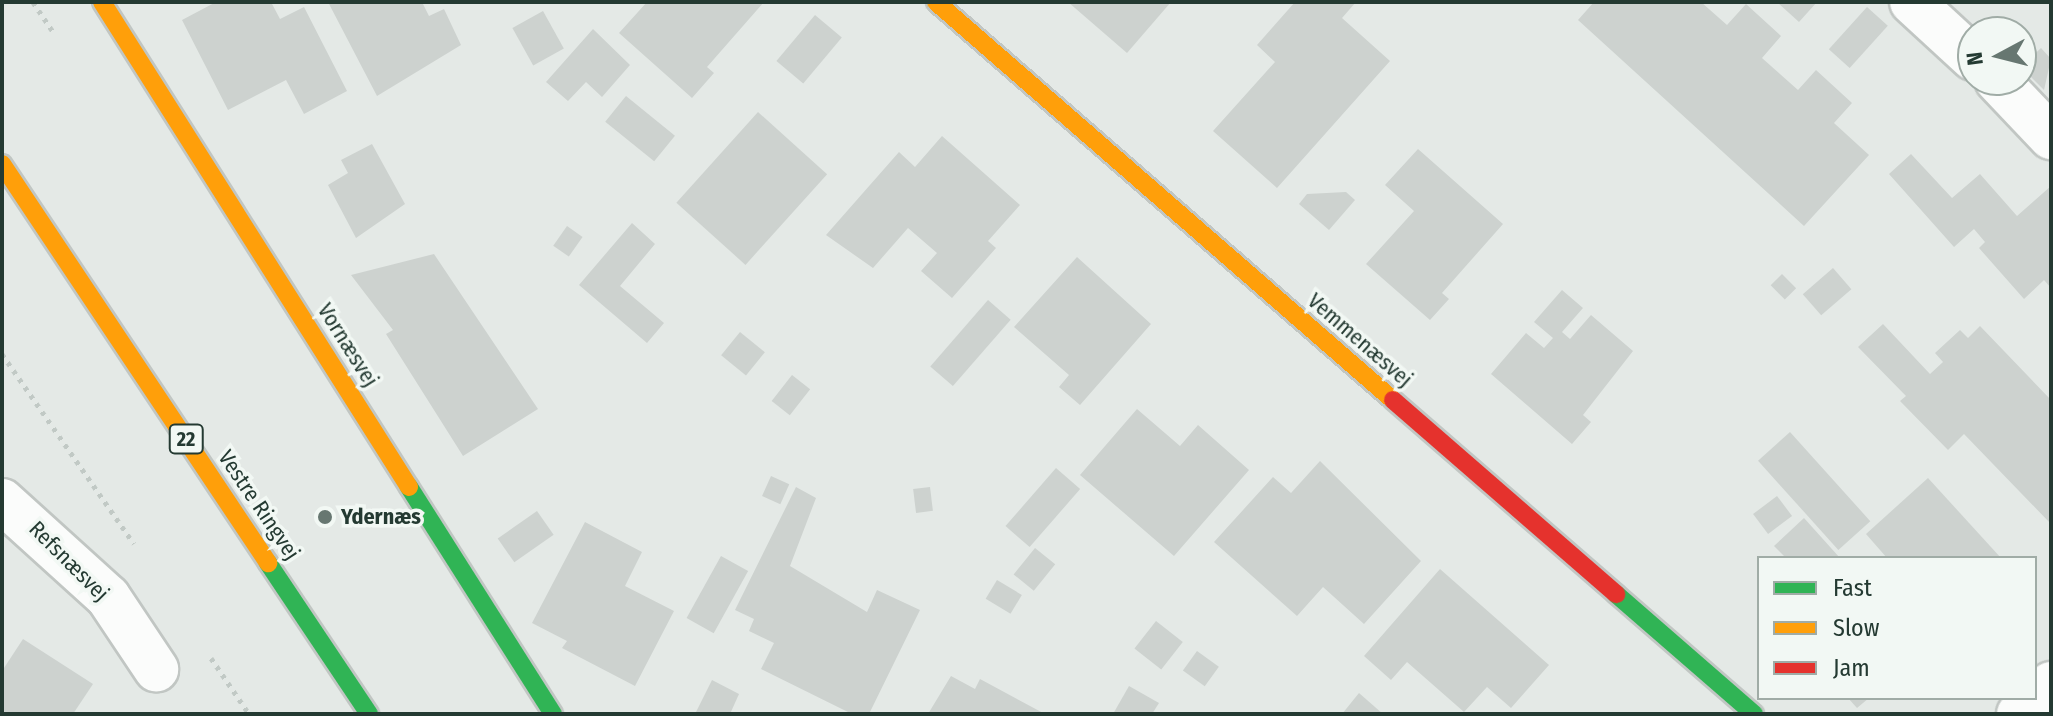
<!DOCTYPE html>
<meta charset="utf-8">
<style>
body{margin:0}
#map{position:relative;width:2053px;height:716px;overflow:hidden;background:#e4e9e6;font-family:"Fira Sans Condensed",sans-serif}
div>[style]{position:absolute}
.building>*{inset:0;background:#cdd2cf;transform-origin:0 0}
.path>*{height:5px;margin-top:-2.5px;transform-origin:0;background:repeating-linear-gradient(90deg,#c1c9c5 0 4px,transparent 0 10px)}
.roads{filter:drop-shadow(2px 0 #c1c6c3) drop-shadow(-2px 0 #c1c6c3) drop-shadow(0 2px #c1c6c3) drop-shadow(0 -2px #c1c6c3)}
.street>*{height:44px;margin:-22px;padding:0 22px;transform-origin:22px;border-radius:22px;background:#fbfcfb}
.fast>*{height:18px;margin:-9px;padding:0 9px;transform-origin:9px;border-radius:9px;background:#30b455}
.slow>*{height:18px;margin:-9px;padding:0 9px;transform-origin:9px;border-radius:9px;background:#ff9f0a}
.jam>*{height:18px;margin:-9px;padding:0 9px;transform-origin:9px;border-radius:9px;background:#e5322d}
.dots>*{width:22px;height:22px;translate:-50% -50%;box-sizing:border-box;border:4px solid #f2f8f4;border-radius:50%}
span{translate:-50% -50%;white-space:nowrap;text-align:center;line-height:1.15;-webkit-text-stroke:7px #f2f8f4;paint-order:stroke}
.shield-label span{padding:2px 6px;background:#f2f8f4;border:2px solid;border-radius:6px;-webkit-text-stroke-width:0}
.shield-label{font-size:20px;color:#243a32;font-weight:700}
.street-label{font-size:22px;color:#243a32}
.poi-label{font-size:22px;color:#243a32;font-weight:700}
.left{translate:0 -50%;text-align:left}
.frame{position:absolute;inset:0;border:4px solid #243a32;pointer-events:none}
.legend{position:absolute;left:1757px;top:556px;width:280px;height:144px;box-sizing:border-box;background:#f2f8f4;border:2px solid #a0aca6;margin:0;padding:10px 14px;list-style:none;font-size:24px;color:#243a32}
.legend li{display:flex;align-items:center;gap:16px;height:40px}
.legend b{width:40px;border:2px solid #a0aca6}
.north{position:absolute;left:1957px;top:16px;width:80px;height:80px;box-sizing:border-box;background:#f2f8f4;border:2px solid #a0aca6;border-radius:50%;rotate:263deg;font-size:22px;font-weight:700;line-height:32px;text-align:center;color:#243a32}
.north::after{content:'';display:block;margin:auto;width:28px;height:36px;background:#677771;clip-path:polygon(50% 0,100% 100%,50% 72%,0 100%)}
</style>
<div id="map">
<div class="building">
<div style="clip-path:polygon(216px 2px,271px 2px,280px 19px,304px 7px,347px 91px,304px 114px,286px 80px,228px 110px,182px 20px)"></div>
<div style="clip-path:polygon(328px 2px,422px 2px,429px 16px,444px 9px,461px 45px,377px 96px)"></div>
<div style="clip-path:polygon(647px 2px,764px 2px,707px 67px,714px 73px,692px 98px,619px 33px)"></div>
<div style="clip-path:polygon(1068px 2px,1171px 2px,1127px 53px)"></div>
<div style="clip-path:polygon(1295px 2px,1356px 2px,1342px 18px,1390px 61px,1277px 188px,1213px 131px,1275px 62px,1257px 45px)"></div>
<div style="clip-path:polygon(1594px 2px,1701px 2px,1727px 25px,1746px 4px,1781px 36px,1762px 58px,1798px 90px,1816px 70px,1852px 103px,1834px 123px,1869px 155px,1804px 226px,1578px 20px)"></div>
<div style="clip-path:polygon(1777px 2px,1817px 2px,1799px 22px)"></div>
<div style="left:1867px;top:7px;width:28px;height:57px;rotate:42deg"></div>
<div style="left:543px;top:11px;width:43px;height:35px;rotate:61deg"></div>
<div style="left:815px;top:15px;width:35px;height:60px;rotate:40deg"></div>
<div style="clip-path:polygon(593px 29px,630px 65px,602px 97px,586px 82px,568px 101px,546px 82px)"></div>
<div style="clip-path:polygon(2041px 48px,2051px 59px,2044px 90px,2021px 67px)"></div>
<div style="left:626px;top:96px;width:63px;height:33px;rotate:39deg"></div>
<div style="left:758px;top:112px;width:93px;height:122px;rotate:42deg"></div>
<div style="clip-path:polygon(942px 136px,1020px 205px,988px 241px,996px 248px,952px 298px,921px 271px,937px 253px,908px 228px,873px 268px,826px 235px,899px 152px,915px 167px)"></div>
<div style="clip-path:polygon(372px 144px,405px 204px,356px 238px,328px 185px,348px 173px,341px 160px)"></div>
<div style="clip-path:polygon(1418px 149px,1503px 224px,1442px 293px,1449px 299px,1430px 320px,1366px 264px,1414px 211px,1385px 185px)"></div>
<div style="clip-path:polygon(1911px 154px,1952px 198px,1980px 174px,2017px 216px,2051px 186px,2051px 288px,2044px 280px,2024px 299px,1979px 248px,1985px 242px,1974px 229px,1954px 247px,1889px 174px)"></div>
<div style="clip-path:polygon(1346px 192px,1355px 200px,1329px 230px,1299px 204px,1307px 194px)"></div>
<div style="clip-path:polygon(632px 223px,655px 244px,620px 286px,664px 323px,647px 343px,579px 285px)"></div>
<div style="left:567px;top:226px;width:19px;height:24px;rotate:35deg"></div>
<div style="clip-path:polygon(434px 254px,538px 409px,463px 456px,386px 334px,393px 330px,351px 275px)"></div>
<div style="clip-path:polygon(1077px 257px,1151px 324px,1080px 405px,1059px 387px,1069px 375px,1014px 327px)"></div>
<div style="left:1833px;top:268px;width:28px;height:40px;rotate:49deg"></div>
<div style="left:1782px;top:274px;width:20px;height:16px;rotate:45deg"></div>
<div style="clip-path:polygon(1562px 290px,1583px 308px,1562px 332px,1570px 339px,1591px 315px,1633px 351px,1583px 415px,1591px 422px,1572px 444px,1491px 374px,1526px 333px,1544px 348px,1553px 338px,1534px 322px)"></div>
<div style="left:988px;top:300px;width:30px;height:88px;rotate:41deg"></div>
<div style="clip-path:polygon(1883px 324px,1930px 374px,1943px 362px,1935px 353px,1960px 330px,1968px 338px,1980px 326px,2051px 400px,2051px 524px,1964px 434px,1948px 450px,1900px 401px,1906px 396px,1858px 347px)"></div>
<div style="left:740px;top:332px;width:32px;height:30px;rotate:39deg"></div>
<div style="left:792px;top:375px;width:23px;height:33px;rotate:38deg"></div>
<div style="clip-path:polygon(1137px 409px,1180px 446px,1198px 425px,1249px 470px,1174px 556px,1080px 475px)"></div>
<div style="left:1790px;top:432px;width:120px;height:43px;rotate:48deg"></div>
<div style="clip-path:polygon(1320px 461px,1421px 561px,1364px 624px,1323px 587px,1297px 616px,1214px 542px,1273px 477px,1291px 493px)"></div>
<div style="left:1056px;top:468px;width:32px;height:77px;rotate:41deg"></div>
<div style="left:771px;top:476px;width:20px;height:22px;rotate:24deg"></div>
<div style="clip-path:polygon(1928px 478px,2001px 558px,1887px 558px,1866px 534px)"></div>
<div style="clip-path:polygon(796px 487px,816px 498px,790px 566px,867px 612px,877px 590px,920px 610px,869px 714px,852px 714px,761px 669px,774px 643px,749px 631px,754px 619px,735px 610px)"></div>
<div style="left:930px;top:487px;width:24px;height:17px;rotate:83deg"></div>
<div style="left:1777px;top:496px;width:25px;height:30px;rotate:53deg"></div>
<div style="left:537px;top:511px;width:29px;height:48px;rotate:55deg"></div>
<div style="clip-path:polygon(1804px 518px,1840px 558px,1786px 558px,1774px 546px)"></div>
<div style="clip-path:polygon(585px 522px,642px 552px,625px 586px,674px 611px,635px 686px,562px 648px,567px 641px,532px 623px)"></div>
<div style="left:1035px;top:548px;width:26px;height:34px;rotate:39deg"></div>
<div style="left:721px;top:556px;width:31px;height:71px;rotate:29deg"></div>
<div style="clip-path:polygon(1440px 569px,1549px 665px,1511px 708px,1487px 687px,1464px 712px,1407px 662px,1391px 680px,1364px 656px)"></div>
<div style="left:997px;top:580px;width:29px;height:22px;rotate:31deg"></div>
<div style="left:1156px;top:621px;width:34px;height:35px;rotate:38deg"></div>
<div style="clip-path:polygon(23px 639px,93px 684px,73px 714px,2px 714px,2px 671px)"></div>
<div style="left:1197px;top:651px;width:27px;height:24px;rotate:36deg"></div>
<div style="clip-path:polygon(951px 676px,975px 689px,980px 679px,1045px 714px,928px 714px)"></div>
<div style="clip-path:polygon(712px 680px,739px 694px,730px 714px,695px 714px)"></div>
<div style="clip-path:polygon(1129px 686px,1159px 703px,1152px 714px,1113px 714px)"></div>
<div style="clip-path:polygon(1359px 693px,1383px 714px,1342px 714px)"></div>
<div style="clip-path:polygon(1848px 698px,1869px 698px,1857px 708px)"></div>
</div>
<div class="path">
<div style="left:33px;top:2px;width:36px;rotate:56deg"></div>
<div style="left:2px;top:354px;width:231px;rotate:55.2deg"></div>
<div style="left:211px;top:658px;width:68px;rotate:55.8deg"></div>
</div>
<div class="roads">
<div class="street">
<div style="left:1912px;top:2px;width:83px;rotate:42.6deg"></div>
<div style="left:1997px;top:80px;width:79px;rotate:46.5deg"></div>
<div style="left:2px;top:501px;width:143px;rotate:42.2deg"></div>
<div style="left:108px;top:597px;width:87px;rotate:56.3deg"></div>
<div style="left:2019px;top:714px;width:44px;rotate:-43.2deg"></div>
</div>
<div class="fast">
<div style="left:409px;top:487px;width:269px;rotate:57.6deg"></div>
<div style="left:268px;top:563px;width:182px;rotate:56.2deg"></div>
<div style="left:1616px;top:594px;width:183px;rotate:41deg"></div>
</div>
<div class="slow">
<div style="left:102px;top:2px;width:574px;rotate:57.67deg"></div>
<div style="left:936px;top:2px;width:606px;rotate:41.05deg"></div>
<div style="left:2px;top:164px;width:480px;rotate:56.3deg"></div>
</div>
<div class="jam">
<div style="left:1393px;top:400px;width:296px;rotate:41deg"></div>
</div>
</div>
<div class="dots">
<div style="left:325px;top:517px;background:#677771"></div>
</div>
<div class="shield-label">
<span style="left:186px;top:439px">22</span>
</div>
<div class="street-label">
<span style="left:1360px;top:340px;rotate:41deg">Vemmenæsvej</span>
<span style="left:348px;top:345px;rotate:58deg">Vornæsvej</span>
<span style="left:259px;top:505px;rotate:56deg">Vestre Ringvej</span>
<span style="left:69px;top:561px;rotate:45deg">Refsnæsvej</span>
</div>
<div class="poi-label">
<span class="left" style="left:341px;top:517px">Ydernæs</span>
</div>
<div class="frame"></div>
<ul class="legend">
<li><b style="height:10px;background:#30b455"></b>Fast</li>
<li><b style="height:10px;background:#ff9f0a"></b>Slow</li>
<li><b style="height:10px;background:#e5322d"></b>Jam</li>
</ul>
<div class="north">N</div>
</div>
